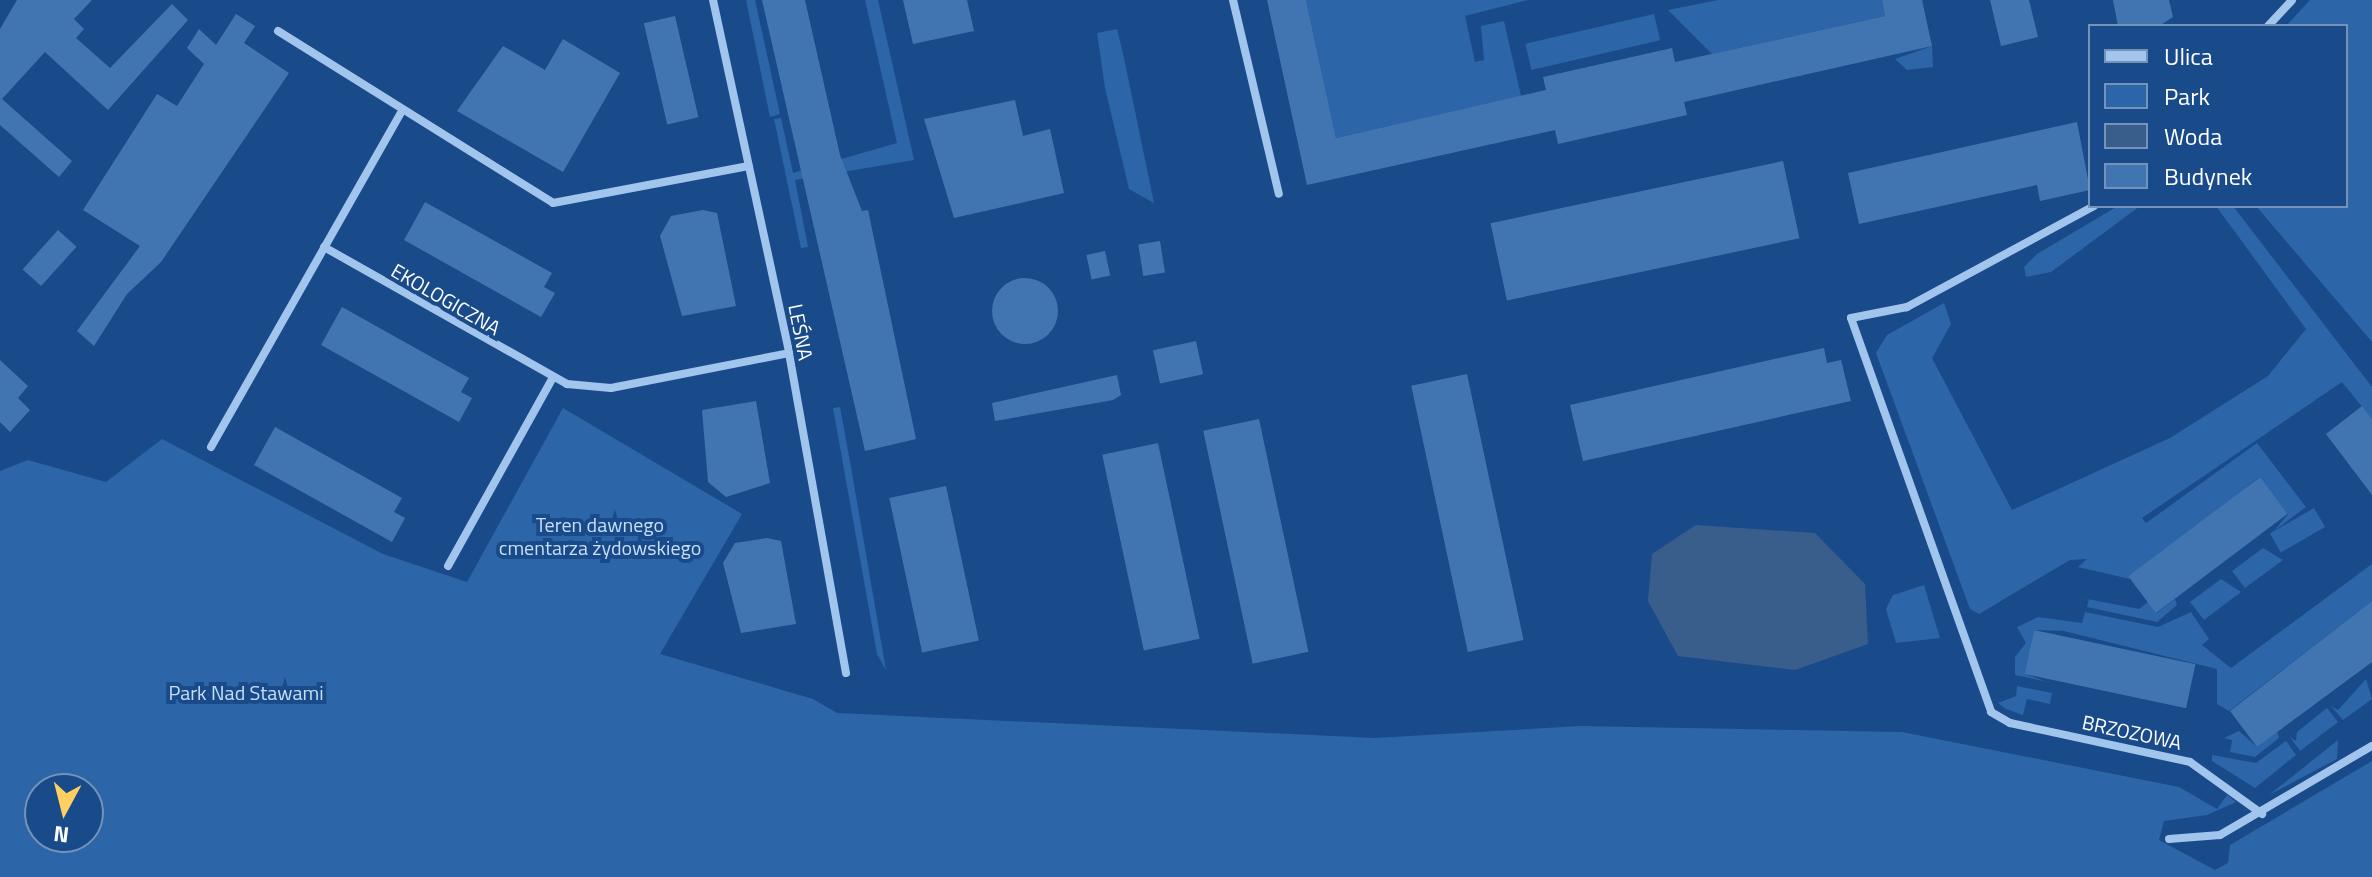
<!DOCTYPE html>
<meta charset="utf-8">
<style>
body{margin:0}
#map{position:relative;width:2372px;height:877px;overflow:hidden;background:#194b8a;font-family:"Titillium Web",sans-serif}
div>[style]{position:absolute}
.green>*{inset:0;background:#2c65a8;transform-origin:0 0}
.water>*{inset:0;background:#395e8c}
.building>*{inset:0;background:#4175b2;transform-origin:0 0}
.round{border-radius:50%}
.minor>*{height:8px;margin:-4px;padding:0 4px;transform-origin:4px;border-radius:4px;background:#a2c5ed}
span{translate:-50% -50%;white-space:nowrap;text-align:center;line-height:1.15;-webkit-text-stroke:8px #194b8a;paint-order:stroke}
.street-label{font-size:20px;color:#fff}
.park-label{font-size:20px;color:#c8dffa}
.legend{position:absolute;left:2088px;top:24px;width:260px;height:184px;box-sizing:border-box;background:#194b8a;border:2px solid #7593b9;margin:0;padding:10px 14px;list-style:none;font-size:24px;color:#fff}
.legend li{display:flex;align-items:center;gap:16px;height:40px}
.legend b{width:40px;border:2px solid #7593b9}
.north{position:absolute;left:24px;top:773px;width:80px;height:80px;box-sizing:border-box;background:#194b8a;border:2px solid #7593b9;border-radius:50%;rotate:187deg;font-size:22px;font-weight:700;line-height:32px;text-align:center;color:#fff}
.north::after{content:'';display:block;margin:auto;width:28px;height:36px;background:#ffd05f;clip-path:polygon(50% 0,100% 100%,50% 72%,0 100%)}
</style>
<div id="map">
<div class="green">
<div style="clip-path:polygon(746px 0,755px 0,780px 114px,770px 117px)"></div>
<div style="clip-path:polygon(865px 0,878px 0,914px 160px,795px 180px,808px 247px,801px 248px,774px 119px,781px 118px,793px 173px,897px 143px)"></div>
<div style="clip-path:polygon(1306px 0,1528px 0,1465px 16px,1475px 62px,1484px 60px,1481px 26px,1504px 21px,1521px 96px,1336px 138px)"></div>
<div style="clip-path:polygon(1718px 0,1882px 0,1885px 16px,1712px 54px,1668px 10px)"></div>
<div style="clip-path:polygon(2310px 0,2372px 0,2372px 342px,2256px 206px,2346px 206px,2346px 26px,2286px 26px)"></div>
<div style="left:1654px;top:14px;width:27px;height:132px;rotate:77deg"></div>
<div style="clip-path:polygon(1117px 29px,1124px 58px,1154px 203px,1129px 189px,1105px 88px,1097px 33px)"></div>
<div style="clip-path:polygon(1932px 46px,1933px 67px,1907px 70px,1895px 59px)"></div>
<div style="clip-path:polygon(2118px 206px,2140px 206px,2051px 272px,2026px 277px,2024px 267px,2037px 254px)"></div>
<div style="clip-path:polygon(2216px 206px,2233px 206px,2372px 387px,2372px 419px,2342px 382px,2142px 518px,2146px 523px,2257px 443px,2306px 507px,2274px 531px,2288px 514px,2259px 477px,2130px 579px,2078px 567px,2087px 559px,2070px 560px,1979px 614px,1970px 609px,1876px 353px,1887px 335px,1944px 303px,1951px 324px,1932px 358px,2012px 510px,2170px 438px,2268px 376px,2306px 329px)"></div>
<div style="clip-path:polygon(840px 407px,851px 467px,886px 670px,877px 654px,833px 408px)"></div>
<div style="clip-path:polygon(evenodd,563px 408px,742px 514px,660px 654px,813px 699px,837px 713px,1375px 738px,1581px 726px,1902px 732px,2179px 787px,2217px 809px,2227px 795px,2236px 802px,2207px 815px,2164px 821px,2159px 840px,2215px 870px,2228px 863px,2230px 845px,2372px 761px,2372px 877px,0 877px,0 471px,28px 460px,106px 482px,162px 439px,383px 554px,467px 582px,563px 408px,40px 789px,88px 789px,88px 837px,40px 837px,40px 789px)"></div>
<div style="left:2314px;top:508px;width:22px;height:51px;rotate:60deg"></div>
<div style="clip-path:polygon(2263px 548px,2283px 560px,2245px 588px,2232px 571px)"></div>
<div style="clip-path:polygon(2372px 564px,2372px 601px,2229px 711px,2217px 704px,2217px 669px,2064px 631px,2034px 630px,2025px 674px,2048px 682px,2015px 675px,2015px 657px,2026px 643px,2017px 627px,2038px 617px,2082px 623px,2085px 612px,2158px 627px,2191px 612px,2209px 639px,2202px 645px,2231px 668px)"></div>
<div style="clip-path:polygon(2221px 579px,2241px 592px,2204px 620px,2190px 602px)"></div>
<div style="clip-path:polygon(1924px 585px,1940px 638px,1896px 643px,1886px 609px,1893px 595px)"></div>
<div style="clip-path:polygon(2072px 596px,2139px 609px,2148px 602px,2157px 613px,2175px 599px,2177px 605px,2157px 622px,2087px 607px,2089px 599px)"></div>
<div style="clip-path:polygon(2366px 679px,2372px 699px,2343px 720px,2331px 706px,2338px 710px)"></div>
<div style="clip-path:polygon(2017px 686px,2052px 693px,2050px 704px,2027px 699px,2023px 715px,2006px 709px,1998px 703px,2016px 696px)"></div>
<div style="clip-path:polygon(2327px 708px,2338px 722px,2300px 751px,2290px 737px,2296px 741px,2297px 732px)"></div>
<div style="clip-path:polygon(2239px 731px,2257px 747px,2277px 731px,2279px 738px,2255px 757px,2230px 752px,2232px 740px,2224px 738px)"></div>
<div style="clip-path:polygon(2338px 740px,2337px 759px,2269px 795px)"></div>
<div style="clip-path:polygon(2286px 741px,2296px 755px,2255px 788px,2212px 761px,2212px 755px,2256px 763px)"></div>
</div>
<div class="water">
<div style="clip-path:polygon(1696px 525px,1815px 533px,1865px 584px,1868px 644px,1795px 670px,1678px 656px,1648px 601px,1652px 554px)"></div>
</div>
<div class="building">
<div style="clip-path:polygon(17px 0,92px 0,74px 19px,84px 29px,76px 38px,110px 68px,172px 4px,188px 20px,108px 110px,45px 52px,2px 99px,72px 161px,59px 177px,0 125px,0 29px)"></div>
<div style="clip-path:polygon(762px 0,805px 0,840px 155px,862px 211px,868px 210px,916px 439px,865px 451px)"></div>
<div style="clip-path:polygon(903px 0,967px 0,974px 31px,913px 44px)"></div>
<div style="clip-path:polygon(1267px 0,1306px 0,1336px 138px,1546px 90px,1543px 77px,1672px 48px,1675px 62px,1885px 16px,1882px 0,1922px 0,1932px 46px,1684px 102px,1687px 115px,1558px 144px,1555px 130px,1307px 185px)"></div>
<div style="clip-path:polygon(1990px 0,2029px 0,2038px 37px,2001px 46px)"></div>
<div style="clip-path:polygon(2113px 0,2169px 0,2173px 17px,2159px 26px,2118px 26px)"></div>
<div style="clip-path:polygon(236px 14px,255px 26px,244px 43px,289px 73px,161px 262px,127px 294px,94px 346px,77px 331px,140px 246px,83px 210px,157px 94px,177px 106px,204px 64px,187px 48px,199px 29px,216px 45px)"></div>
<div style="left:675px;top:16px;width:104px;height:32px;rotate:77deg"></div>
<div style="clip-path:polygon(563px 39px,620px 73px,563px 172px,457px 111px,503px 46px,545px 70px)"></div>
<div style="clip-path:polygon(1015px 100px,1023px 136px,1050px 129px,1064px 193px,954px 218px,924px 119px)"></div>
<div style="clip-path:polygon(2077px 122px,2090px 190px,2040px 201px,2037px 185px,1859px 224px,1848px 173px)"></div>
<div style="left:1783px;top:161px;width:79px;height:299px;rotate:78deg"></div>
<div style="clip-path:polygon(425px 202px,552px 273px,544px 287px,555px 293px,541px 317px,404px 240px)"></div>
<div style="clip-path:polygon(703px 210px,717px 213px,736px 306px,682px 316px,660px 236px,671px 216px)"></div>
<div style="left:58px;top:230px;width:25px;height:53px;rotate:42deg"></div>
<div style="left:1160px;top:241px;width:32px;height:22px;rotate:81deg"></div>
<div style="left:1105px;top:251px;width:25px;height:19px;rotate:78deg"></div>
<div class="round" style="left:992px;top:278px;width:66px;height:66px"></div>
<div style="clip-path:polygon(342px 307px,469px 378px,461px 392px,472px 398px,459px 422px,321px 345px)"></div>
<div style="left:1196px;top:341px;width:34px;height:44px;rotate:78deg"></div>
<div style="clip-path:polygon(1824px 348px,1827px 363px,1841px 360px,1851px 401px,1583px 461px,1570px 405px)"></div>
<div style="clip-path:polygon(0 360px,28px 386px,18px 398px,30px 410px,10px 432px,0 422px)"></div>
<div style="left:1467px;top:374px;width:272px;height:57px;rotate:78deg"></div>
<div style="clip-path:polygon(1117px 375px,1121px 395px,1113px 400px,995px 421px,992px 403px)"></div>
<div style="clip-path:polygon(756px 401px,770px 483px,726px 497px,708px 482px,702px 410px)"></div>
<div style="clip-path:polygon(2362px 406px,2372px 419px,2372px 495px,2326px 434px)"></div>
<div style="left:1259px;top:419px;width:238px;height:57px;rotate:78deg"></div>
<div style="clip-path:polygon(275px 427px,402px 498px,394px 512px,405px 518px,392px 542px,254px 465px)"></div>
<div style="left:1158px;top:443px;width:200px;height:57px;rotate:78deg"></div>
<div style="left:2260px;top:477px;width:46px;height:165px;rotate:53deg"></div>
<div style="left:946px;top:486px;width:158px;height:58px;rotate:78deg"></div>
<div style="clip-path:polygon(767px 538px,781px 541px,796px 624px,741px 633px,723px 563px,735px 543px)"></div>
<div style="clip-path:polygon(2372px 601px,2372px 662px,2257px 747px,2230px 711px)"></div>
<div style="left:2034px;top:630px;width:165px;height:45px;rotate:12deg"></div>
</div>
<div class="minor">
<div style="left:713px;top:0;width:361px;rotate:77.8deg"></div>
<div style="left:789px;top:353px;width:325px;rotate:79.9deg"></div>
<div style="left:1233px;top:0;width:199px;rotate:76.7deg"></div>
<div style="left:2268px;top:26px;width:35px;rotate:-47deg"></div>
<div style="left:278px;top:31px;width:324px;rotate:32deg"></div>
<div style="left:553px;top:203px;width:199px;rotate:-10.7deg"></div>
<div style="left:2094px;top:206px;width:213px;rotate:151.6deg"></div>
<div style="left:1907px;top:307px;width:57px;rotate:168.9deg"></div>
<div style="left:1851px;top:318px;width:418px;rotate:70.4deg"></div>
<div style="left:1991px;top:712px;width:22px;rotate:30deg"></div>
<div style="left:2010px;top:723px;width:184px;rotate:12.2deg"></div>
<div style="left:2190px;top:762px;width:89px;rotate:35.8deg"></div>
<div style="left:324px;top:247px;width:279px;rotate:29.4deg"></div>
<div style="left:567px;top:384px;width:44px;rotate:5.2deg"></div>
<div style="left:611px;top:388px;width:181px;rotate:-11.1deg"></div>
<div style="left:211px;top:447px;width:384px;rotate:-60.4deg"></div>
<div style="left:448px;top:566px;width:214px;rotate:-60.9deg"></div>
<div style="left:2169px;top:839px;width:51px;rotate:-4.5deg"></div>
<div style="left:2220px;top:835px;width:176px;rotate:-30.4deg"></div>
</div>
<div class="street-label">
<span style="left:446px;top:299px;rotate:30deg">EKOLOGICZNA</span>
<span style="left:801px;top:332px;rotate:79deg">LEŚNA</span>
<span style="left:2132px;top:732px;rotate:12deg">BRZOZOWA</span>
</div>
<div class="park-label">
<span style="left:600px;top:536px">Teren dawnego<br>cmentarza żydowskiego</span>
<span style="left:246px;top:692px">Park Nad Stawami</span>
</div>
<ul class="legend">
<li><b style="height:10px;background:#a2c5ed"></b>Ulica</li>
<li><b style="height:22px;background:#2c65a8"></b>Park</li>
<li><b style="height:22px;background:#395e8c"></b>Woda</li>
<li><b style="height:22px;background:#4175b2"></b>Budynek</li>
</ul>
<div class="north">N</div>
</div>
